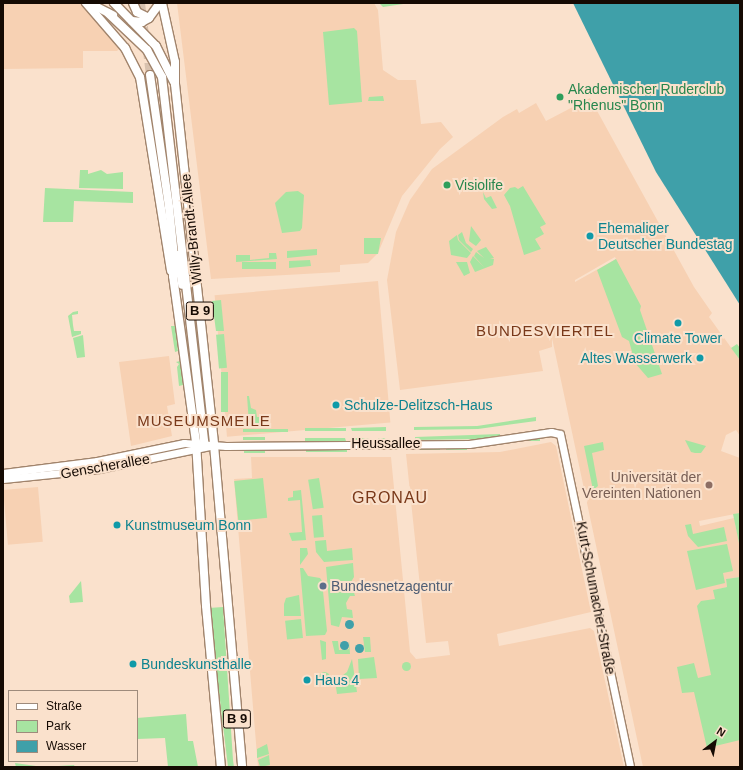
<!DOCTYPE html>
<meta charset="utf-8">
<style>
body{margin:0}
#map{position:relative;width:743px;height:770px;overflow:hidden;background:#fae1cc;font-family:Helvetica,sans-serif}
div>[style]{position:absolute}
.built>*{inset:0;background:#f7d1b3;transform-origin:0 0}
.green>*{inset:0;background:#a7e4a1;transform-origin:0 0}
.round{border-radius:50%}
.water>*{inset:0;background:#3fa0a9}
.primary-tunnel>*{height:8px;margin-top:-4px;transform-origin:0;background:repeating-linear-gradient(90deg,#d8c1ae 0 8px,transparent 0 12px)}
.roads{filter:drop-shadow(1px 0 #a1846c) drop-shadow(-1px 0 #a1846c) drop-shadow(0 1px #a1846c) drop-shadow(0 -1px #a1846c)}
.secondary>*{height:7px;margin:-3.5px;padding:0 3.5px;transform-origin:3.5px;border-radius:3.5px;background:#fff}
.primary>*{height:8px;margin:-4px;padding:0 4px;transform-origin:4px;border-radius:4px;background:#fff}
.dots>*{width:11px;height:11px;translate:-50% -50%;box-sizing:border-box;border:2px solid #fae1cc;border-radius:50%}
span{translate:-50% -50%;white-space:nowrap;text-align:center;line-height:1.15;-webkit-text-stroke:4px #fae1cc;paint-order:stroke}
.shield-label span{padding:1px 3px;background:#fae1cc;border:1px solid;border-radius:3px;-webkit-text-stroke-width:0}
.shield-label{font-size:13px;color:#150a03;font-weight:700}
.leisure-label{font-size:14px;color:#27864d}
.left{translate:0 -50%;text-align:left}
.culture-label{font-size:14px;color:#0d838f}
.right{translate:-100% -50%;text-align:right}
.street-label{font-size:14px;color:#150a03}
.education-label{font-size:14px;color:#785e54}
.service-label{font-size:14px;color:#4e5e75}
.neighbourhood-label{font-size:15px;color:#793819;letter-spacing:1px}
.quarter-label{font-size:16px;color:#793819;letter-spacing:1px}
.frame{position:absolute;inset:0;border:4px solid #150a03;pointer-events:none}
.legend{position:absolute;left:8px;top:690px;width:130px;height:72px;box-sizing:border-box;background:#fae1cc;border:1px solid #9e8b7c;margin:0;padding:5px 7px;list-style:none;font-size:12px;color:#150a03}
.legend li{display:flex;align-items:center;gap:8px;height:20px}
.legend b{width:20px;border:1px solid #9e8b7c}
.north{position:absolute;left:695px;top:722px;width:40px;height:40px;-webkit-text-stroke:3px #fae1cc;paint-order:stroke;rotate:32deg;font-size:11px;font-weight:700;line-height:16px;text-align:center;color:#150a03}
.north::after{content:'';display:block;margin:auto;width:14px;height:18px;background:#150a03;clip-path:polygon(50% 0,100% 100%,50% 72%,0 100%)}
</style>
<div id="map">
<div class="built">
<div style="clip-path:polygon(3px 3px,80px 3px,121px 47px,117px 51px,83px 51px,83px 68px,3px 69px)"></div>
<div style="clip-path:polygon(177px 3px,374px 3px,378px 10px,383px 70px,398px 80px,416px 80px,421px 124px,441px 122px,453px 137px,440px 149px,402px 196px,378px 253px,368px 263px,340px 265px,340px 272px,211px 279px)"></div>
<div style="clip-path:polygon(evenodd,590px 98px,694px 287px,712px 313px,709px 317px,740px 360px,740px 436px,736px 430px,726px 435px,721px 451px,740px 458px,740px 513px,699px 521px,700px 526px,734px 518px,740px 548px,740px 577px,726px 579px,727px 587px,714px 590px,731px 603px,740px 602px,740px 767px,643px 767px,552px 338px,552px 347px,539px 351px,543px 371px,400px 390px,387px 280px,396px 232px,410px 200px,432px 169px,503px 117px,517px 109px,519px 113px,536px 103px,546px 121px,590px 98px,615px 257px,616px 259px,575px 282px,575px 280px,615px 257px)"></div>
<div style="left:378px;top:281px;width:142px;height:164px;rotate:85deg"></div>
<div style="clip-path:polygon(169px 356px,175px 404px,167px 406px,172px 436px,131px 446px,119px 362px)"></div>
<div style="clip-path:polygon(551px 442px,556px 446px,591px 612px,497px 634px,499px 646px,590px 628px,594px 631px,624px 767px,258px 767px,234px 479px,252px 478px,251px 457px,391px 457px,410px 652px,416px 659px,450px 655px,448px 641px,426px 643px,406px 454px,500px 452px)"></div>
<div style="left:38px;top:487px;width:55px;height:35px;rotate:85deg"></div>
</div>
<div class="green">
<div style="clip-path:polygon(379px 3px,410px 3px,383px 7px)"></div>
<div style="clip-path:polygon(354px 28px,357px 31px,362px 102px,329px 105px,323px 32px)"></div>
<div style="clip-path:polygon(383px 96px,384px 101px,368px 101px,369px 97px)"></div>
<div style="clip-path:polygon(80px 170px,88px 170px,88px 174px,101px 170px,107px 174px,123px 172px,123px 189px,79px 188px)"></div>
<div style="clip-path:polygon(523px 186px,546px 224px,540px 227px,544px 234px,535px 239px,541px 249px,524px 255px,510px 206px,504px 195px,510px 188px,515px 187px,518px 189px)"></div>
<div style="clip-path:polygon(45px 188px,133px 192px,133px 203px,74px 201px,73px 222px,43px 222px)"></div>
<div style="clip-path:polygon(298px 191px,304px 195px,302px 228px,300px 231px,282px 233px,275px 203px,286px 192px)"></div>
<div style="clip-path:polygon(483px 192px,486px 198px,491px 196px,497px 208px,492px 209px,484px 199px)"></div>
<div style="clip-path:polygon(471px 226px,481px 240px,476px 246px,469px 241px)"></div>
<div style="clip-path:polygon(462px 232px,466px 243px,473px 249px,471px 252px,459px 240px,458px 235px)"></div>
<div style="clip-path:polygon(457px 235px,458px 240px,471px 253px,467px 258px,451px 255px,449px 241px)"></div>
<div style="clip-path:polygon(364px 238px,381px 238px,378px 254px,364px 254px)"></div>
<div style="clip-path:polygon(486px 247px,494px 258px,490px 258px,494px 259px,493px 265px,475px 272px,470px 262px,473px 256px,484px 267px,474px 256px,476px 252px,484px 258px,477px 251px)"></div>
<div style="clip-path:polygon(317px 249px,317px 255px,287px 258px,287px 251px)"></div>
<div style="clip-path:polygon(269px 253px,276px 253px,277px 259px,236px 262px,236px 255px,250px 255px,250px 260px,269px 258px)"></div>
<div style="clip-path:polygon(616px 259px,641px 306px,640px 310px,662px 374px,648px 378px,635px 363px,629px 341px,622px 337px,597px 270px)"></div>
<div style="clip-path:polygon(310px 260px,311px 266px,289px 268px,289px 261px)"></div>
<div style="left:276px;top:262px;width:7px;height:34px;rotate:90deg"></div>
<div style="clip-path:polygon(456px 262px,467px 262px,470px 273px,464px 276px)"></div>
<div style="clip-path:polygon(221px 300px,224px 331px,216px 331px,212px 301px)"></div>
<div style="clip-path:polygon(78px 311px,78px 314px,72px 315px,73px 325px,74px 331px,81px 331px,81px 334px,72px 337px,68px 316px,73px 312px)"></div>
<div style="clip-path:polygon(171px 326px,175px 326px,178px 351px,175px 352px)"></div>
<div style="left:224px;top:334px;width:34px;height:8px;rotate:85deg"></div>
<div style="clip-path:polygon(83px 335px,85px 357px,77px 358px,73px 338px)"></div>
<div style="clip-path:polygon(737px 344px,740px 348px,740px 360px,731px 348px)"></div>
<div style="clip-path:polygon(180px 361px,183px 385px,179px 386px,177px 367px,179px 364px,176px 362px)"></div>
<div style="left:221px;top:372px;width:7px;height:40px"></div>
<div style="clip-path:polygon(247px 396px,249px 396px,251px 408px,256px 410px,257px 417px,261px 417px,266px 424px,249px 424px)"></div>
<div style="clip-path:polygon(536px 417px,536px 421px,478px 429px,414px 430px,414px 427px,477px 426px)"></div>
<div style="clip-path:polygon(386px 427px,386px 431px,352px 431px,351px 428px)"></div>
<div style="left:305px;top:428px;width:41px;height:3px"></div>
<div style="left:243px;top:429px;width:45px;height:3px"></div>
<div style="clip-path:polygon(500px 434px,500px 437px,480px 439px,415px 440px,415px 437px)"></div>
<div style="left:243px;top:437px;width:22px;height:3px"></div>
<div style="left:540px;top:437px;width:4px;height:19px;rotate:90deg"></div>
<div style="clip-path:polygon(305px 438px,345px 438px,346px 441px,305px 442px)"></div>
<div style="clip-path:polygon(352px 438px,386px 438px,379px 441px,352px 441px)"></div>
<div style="clip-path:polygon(685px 440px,706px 446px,701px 453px,695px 453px,691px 452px)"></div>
<div style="clip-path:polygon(603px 442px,604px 450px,592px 453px,598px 486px,593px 490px,584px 446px)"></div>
<div style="clip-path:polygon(180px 446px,181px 449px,111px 462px,112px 461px)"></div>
<div style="left:467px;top:446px;width:4px;height:21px;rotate:90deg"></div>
<div style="left:440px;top:447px;width:3px;height:25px;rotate:90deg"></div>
<div style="clip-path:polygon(347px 449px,347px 452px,306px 452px,306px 450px)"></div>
<div style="left:244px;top:450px;width:21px;height:3px"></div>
<div style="left:263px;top:478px;width:40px;height:29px;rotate:84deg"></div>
<div style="left:319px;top:478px;width:30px;height:11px;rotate:81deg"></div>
<div style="clip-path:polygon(301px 490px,306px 540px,292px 541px,289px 533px,302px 532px,300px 500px,288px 501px,288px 498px,293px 497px,293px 491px)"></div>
<div style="clip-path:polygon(740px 513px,740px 548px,733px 514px)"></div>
<div style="left:322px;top:515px;width:22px;height:10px;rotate:85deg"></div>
<div style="clip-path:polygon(691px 524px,693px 534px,724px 527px,727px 541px,698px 547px,688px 536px,685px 525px)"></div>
<div style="clip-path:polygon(326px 540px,327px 551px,352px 548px,353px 560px,324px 562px,316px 552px,315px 541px)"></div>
<div style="clip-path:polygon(727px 544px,733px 571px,723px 573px,725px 583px,696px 590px,687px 551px)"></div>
<div style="clip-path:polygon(300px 548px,307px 548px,308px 554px,300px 565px)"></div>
<div style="clip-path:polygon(353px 563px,354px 577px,351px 582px,355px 596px,350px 596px,346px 603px,347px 609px,352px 610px,353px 618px,342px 617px,339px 627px,331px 625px,326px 567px)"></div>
<div style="clip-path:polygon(300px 568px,303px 568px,308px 576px,320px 578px,322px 581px,327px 631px,325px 635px,306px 636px)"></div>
<div style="clip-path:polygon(740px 577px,740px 740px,707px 748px,694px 692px,682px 693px,677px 667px,694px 663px,698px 678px,711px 675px,697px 606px,701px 601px,715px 599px,713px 590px,727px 587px,726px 579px)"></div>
<div style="clip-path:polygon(81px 581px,83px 602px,70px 603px,69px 596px)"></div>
<div style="clip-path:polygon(299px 595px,301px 616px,284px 616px,284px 604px,286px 598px)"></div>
<div style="clip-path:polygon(223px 607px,233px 760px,234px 767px,228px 767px,209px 608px)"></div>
<div style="left:301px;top:619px;width:19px;height:16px;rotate:84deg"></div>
<div style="clip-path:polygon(363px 637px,370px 637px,371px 652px,365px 652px)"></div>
<div style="clip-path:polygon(349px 639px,350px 654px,335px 654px,332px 641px,338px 641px,339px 650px,349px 649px)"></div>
<div style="clip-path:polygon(320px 640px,326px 642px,326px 659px,322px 660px)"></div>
<div style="clip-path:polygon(374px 657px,377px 678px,359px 679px,358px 659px)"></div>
<div style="clip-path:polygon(352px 659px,357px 692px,337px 694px,335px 681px,347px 672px)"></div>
<div class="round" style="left:401.5px;top:661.5px;width:9px;height:9px"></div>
<div class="round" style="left:318.5px;top:671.5px;width:11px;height:11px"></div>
<div style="clip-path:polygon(186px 714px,188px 741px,193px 741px,198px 767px,168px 767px,165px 738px,137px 739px,137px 718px)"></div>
<div style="clip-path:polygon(267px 744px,269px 754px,257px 758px,257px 749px)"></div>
<div style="clip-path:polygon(269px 755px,270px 765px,260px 767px,258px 760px)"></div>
<div style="clip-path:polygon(15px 763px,43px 767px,74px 765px,75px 767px,16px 767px)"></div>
</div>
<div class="water">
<div style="clip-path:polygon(573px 3px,740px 3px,740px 305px,656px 172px)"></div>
<div class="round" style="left:344.5px;top:619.5px;width:9px;height:9px"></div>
<div class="round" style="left:339.5px;top:640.5px;width:9px;height:9px"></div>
<div class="round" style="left:354.5px;top:643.5px;width:9px;height:9px"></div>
</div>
<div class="primary-tunnel">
<div style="left:141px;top:3px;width:73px;rotate:82.9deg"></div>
</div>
<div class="roads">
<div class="secondary">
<div style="left:3px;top:473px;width:95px;rotate:-7.3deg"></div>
<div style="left:97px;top:461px;width:89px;rotate:-11.7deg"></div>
<div style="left:184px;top:443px;width:42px;rotate:4.1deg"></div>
<div style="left:226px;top:446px;width:243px;rotate:-0.5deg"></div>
<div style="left:469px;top:444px;width:83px;rotate:-8.3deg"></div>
<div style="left:551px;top:432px;width:9px;rotate:13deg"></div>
<div style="left:560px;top:434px;width:340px;rotate:78.1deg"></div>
<div style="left:3px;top:479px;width:97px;rotate:-5.9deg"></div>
<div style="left:99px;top:469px;width:113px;rotate:-11.7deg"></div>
</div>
<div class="primary">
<div style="left:86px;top:3px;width:60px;rotate:49.1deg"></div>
<div style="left:125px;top:48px;width:33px;rotate:63deg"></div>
<div style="left:140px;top:77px;width:196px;rotate:80.9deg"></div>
<div style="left:89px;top:3px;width:27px;rotate:27deg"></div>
<div style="left:114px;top:3px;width:60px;rotate:45.7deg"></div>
<div style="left:156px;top:46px;width:40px;rotate:63.4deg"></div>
<div style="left:133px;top:3px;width:10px;rotate:66deg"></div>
<div style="left:137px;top:12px;width:13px;rotate:27deg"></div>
<div style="left:162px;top:3px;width:60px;rotate:77.6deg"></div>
<div style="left:175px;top:62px;width:22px;rotate:90deg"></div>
<div style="left:175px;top:84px;width:363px;rotate:83.8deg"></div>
<div style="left:214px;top:445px;width:323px;rotate:85deg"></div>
<div style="left:108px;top:13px;width:54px;rotate:43.5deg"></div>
<div style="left:147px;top:50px;width:31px;rotate:61deg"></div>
<div style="left:162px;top:77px;width:372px;rotate:83.4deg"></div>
<div style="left:132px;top:21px;width:10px;rotate:6deg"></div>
<div style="left:142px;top:22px;width:8px;rotate:-30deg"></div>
<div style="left:149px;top:18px;width:19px;rotate:-54deg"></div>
<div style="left:150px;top:75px;width:133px;rotate:81.8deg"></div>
<div style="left:169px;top:207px;width:49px;rotate:84.2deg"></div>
<div style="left:174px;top:256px;width:20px;rotate:93deg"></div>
<div style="left:173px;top:276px;width:168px;rotate:82.1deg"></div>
<div style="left:196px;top:442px;width:164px;rotate:86.5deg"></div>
<div style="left:206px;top:606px;width:162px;rotate:84.7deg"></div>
<div style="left:178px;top:255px;width:30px;rotate:82deg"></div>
</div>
</div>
<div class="dots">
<div style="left:560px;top:97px;background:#2e9e5b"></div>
<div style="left:447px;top:185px;background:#2e9e5b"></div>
<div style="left:590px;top:236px;background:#0f9aa8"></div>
<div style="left:678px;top:323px;background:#0f9aa8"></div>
<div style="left:700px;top:358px;background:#0f9aa8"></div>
<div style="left:336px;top:405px;background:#0f9aa8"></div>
<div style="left:709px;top:485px;background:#8d6e63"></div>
<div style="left:117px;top:525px;background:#0f9aa8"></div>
<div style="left:323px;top:586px;background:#5c6f8a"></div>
<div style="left:133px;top:664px;background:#0f9aa8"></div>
<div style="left:307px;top:680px;background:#0f9aa8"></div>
</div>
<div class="shield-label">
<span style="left:200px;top:311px">B 9</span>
<span style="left:237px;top:719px">B 9</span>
</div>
<div class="leisure-label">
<span class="left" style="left:568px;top:97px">Akademischer Ruderclub<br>"Rhenus" Bonn</span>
<span class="left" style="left:455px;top:185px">Visiolife</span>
</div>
<div class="culture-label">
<span class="left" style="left:598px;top:236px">Ehemaliger<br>Deutscher Bundestag</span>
<span style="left:678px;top:338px">Climate Tower</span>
<span class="right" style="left:692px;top:358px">Altes Wasserwerk</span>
<span class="left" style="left:344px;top:405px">Schulze-Delitzsch-Haus</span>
<span class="left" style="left:125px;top:525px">Kunstmuseum Bonn</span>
<span class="left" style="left:141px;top:664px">Bundeskunsthalle</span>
<span class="left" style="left:315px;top:680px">Haus 4</span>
</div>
<div class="street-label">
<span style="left:191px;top:229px;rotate:-96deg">Willy-Brandt-Allee</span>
<span style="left:386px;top:443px">Heussallee</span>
<span style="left:105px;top:466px;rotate:-10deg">Genscherallee</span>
<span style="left:596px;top:598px;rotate:79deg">Kurt-Schumacher-Straße</span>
</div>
<div class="education-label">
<span class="right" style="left:701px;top:485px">Universität der<br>Vereinten Nationen</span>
</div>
<div class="service-label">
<span class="left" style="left:331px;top:586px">Bundesnetzagentur</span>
</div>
<div class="neighbourhood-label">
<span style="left:545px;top:331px">BUNDESVIERTEL</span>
<span style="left:204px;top:421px">MUSEUMSMEILE</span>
</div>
<div class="quarter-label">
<span style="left:390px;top:498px">GRONAU</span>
</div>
<div class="frame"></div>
<ul class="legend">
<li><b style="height:5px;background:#fff"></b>Straße</li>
<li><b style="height:11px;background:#a7e4a1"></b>Park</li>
<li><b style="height:11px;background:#3fa0a9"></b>Wasser</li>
</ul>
<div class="north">N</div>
</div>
